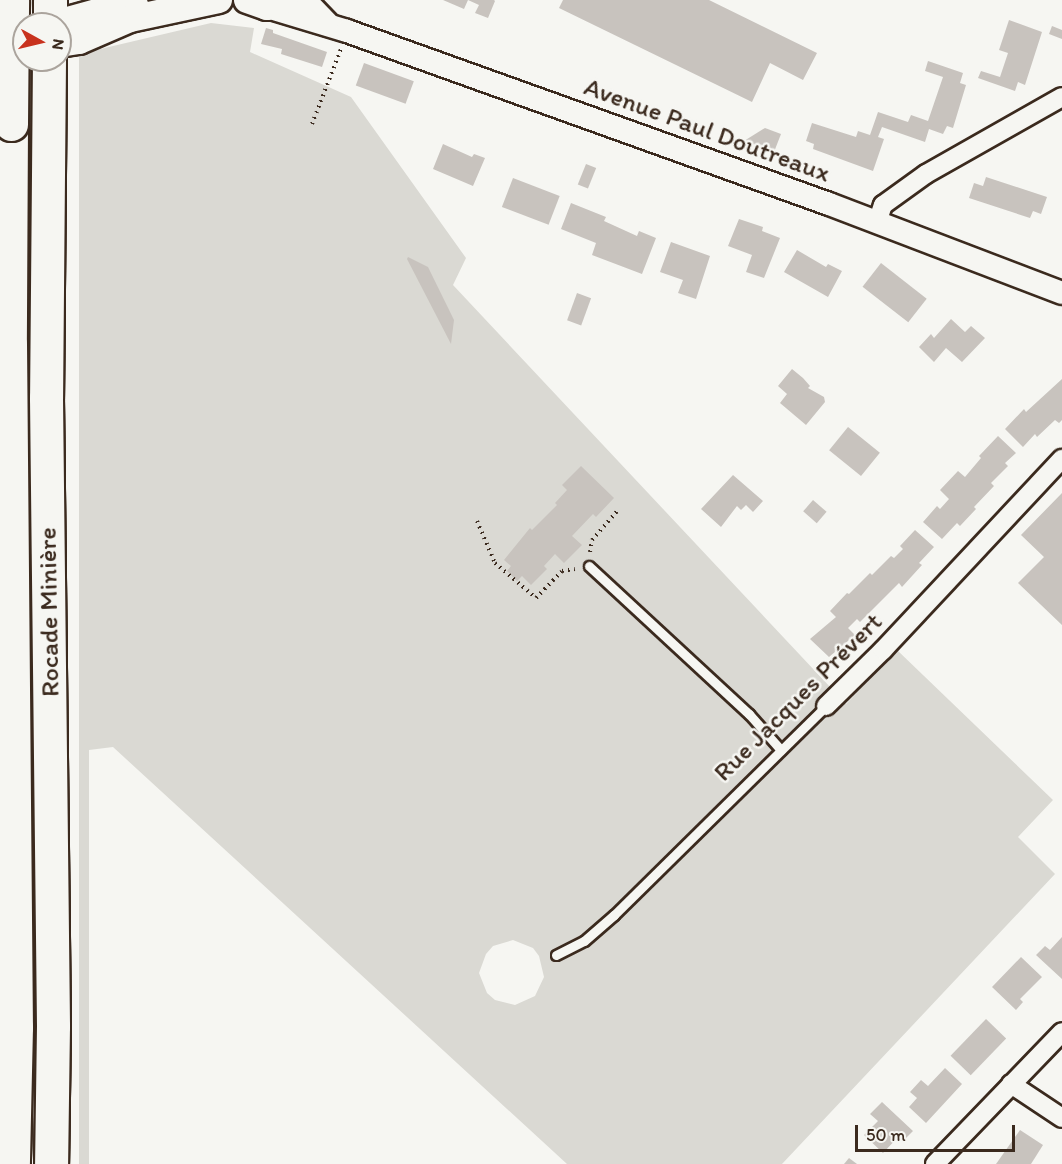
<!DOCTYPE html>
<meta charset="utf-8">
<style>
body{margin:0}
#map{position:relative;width:1062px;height:1164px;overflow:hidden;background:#f6f6f2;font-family:Itim,sans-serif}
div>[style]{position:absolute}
.green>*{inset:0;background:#dad9d3}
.building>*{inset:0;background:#c8c3be;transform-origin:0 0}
.path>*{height:4px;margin-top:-2px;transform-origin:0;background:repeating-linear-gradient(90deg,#3b2a1e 0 1.5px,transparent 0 6px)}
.roads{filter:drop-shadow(2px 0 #3b2a1e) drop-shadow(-2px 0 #3b2a1e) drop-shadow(0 2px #3b2a1e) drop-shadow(0 -2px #3b2a1e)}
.service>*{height:9px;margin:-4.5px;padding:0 4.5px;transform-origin:4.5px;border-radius:4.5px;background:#f6f6f2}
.minor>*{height:18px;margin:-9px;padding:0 9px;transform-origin:9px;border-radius:9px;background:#f6f6f2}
.tertiary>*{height:22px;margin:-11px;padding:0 11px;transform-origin:11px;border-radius:11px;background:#f6f6f2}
.secondary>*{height:26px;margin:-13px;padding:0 13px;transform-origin:13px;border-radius:13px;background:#f6f6f2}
.motorway>*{height:33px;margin:-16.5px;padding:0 16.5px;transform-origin:16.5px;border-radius:16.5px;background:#f6f6f2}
.bridges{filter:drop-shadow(2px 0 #3b2a1e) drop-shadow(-2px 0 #3b2a1e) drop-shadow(0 2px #3b2a1e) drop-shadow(0 -2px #3b2a1e)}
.motorway-bridge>*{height:33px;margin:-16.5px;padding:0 16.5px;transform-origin:16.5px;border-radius:16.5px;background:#f6f6f2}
span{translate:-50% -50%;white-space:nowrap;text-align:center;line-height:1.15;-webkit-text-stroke:5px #f6f6f2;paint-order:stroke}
.street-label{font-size:26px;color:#3b2a1e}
.north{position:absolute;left:12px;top:12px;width:60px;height:60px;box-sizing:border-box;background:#f6f6f2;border:2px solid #aba49d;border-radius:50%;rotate:98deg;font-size:16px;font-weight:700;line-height:24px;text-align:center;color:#3b2a1e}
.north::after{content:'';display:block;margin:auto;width:21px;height:27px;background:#c8321e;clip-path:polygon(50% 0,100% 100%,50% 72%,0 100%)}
.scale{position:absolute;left:855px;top:1125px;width:160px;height:27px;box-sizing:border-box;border:3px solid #3b2a1e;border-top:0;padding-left:8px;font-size:18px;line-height:21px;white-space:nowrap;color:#3b2a1e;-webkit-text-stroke:4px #f6f6f2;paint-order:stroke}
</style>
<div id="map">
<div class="green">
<div style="clip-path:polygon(evenodd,211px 23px,254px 28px,250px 52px,351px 97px,466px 258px,453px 285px,846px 704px,897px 650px,1053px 800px,1018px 837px,1055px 874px,782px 1164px,567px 1164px,113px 747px,89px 750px,89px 1164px,79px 1164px,79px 54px,211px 23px,513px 940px,533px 948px,539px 956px,544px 977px,535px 996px,515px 1005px,495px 1000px,487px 993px,479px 973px,486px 954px,493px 946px,513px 940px)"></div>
</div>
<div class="building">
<div style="clip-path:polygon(443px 0,494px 0,495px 1px,488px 18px,475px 13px,479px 5px,468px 0,464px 9px)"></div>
<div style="clip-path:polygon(563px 0,709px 0,817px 53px,803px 80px,770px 63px,752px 102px,559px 8px)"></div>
<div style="clip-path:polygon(1009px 20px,1042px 32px,1025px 85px,1018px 82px,1015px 91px,978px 78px,981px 71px,1000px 77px,1008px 53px,999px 50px)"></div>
<div style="clip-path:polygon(1052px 26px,1062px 30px,1062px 39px,1049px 34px)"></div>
<div style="clip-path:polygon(266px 28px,273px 30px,273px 33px,327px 52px,322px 67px,281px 54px,282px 49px,261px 44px)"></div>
<div style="clip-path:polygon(928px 61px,963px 73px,960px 83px,966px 85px,953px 128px,947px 126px,943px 134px,929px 129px,925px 142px,882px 127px,878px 137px,884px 139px,873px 171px,813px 149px,814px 144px,806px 141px,812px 123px,856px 137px,858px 131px,870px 135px,878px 112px,908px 122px,911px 115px,928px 121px,943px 77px,925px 71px)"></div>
<div style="left:364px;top:63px;width:53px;height:24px;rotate:20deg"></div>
<div style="clip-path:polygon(765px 128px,781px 134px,774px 152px,744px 141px)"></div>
<div style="clip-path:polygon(443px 144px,472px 157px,474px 154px,485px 158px,473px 186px,433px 169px)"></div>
<div style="left:586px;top:164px;width:11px;height:22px;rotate:22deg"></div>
<div style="clip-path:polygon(986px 177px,1047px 197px,1041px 214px,1033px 211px,1030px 218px,969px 198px,974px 183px,983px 186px)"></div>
<div style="left:513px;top:178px;width:50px;height:31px;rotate:21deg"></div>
<div style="clip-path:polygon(571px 203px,606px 217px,604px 221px,637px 236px,639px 231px,656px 238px,642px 274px,592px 255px,596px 243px,561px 229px)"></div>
<div style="clip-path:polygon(739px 219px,763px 227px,762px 231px,780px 238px,764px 278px,746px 272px,752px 255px,728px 246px)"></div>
<div style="clip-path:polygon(671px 242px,710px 256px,696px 299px,678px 293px,683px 280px,660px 272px)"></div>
<div style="clip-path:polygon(797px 250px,826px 267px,828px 264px,842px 271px,828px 297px,784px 272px)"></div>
<div style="clip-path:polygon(408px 257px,428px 267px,454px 320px,451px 344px,407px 259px)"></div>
<div style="left:881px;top:263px;width:58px;height:30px;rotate:38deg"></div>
<div style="left:577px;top:293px;width:15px;height:29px;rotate:20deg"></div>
<div style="clip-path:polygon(951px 319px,965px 332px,971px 326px,985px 338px,962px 362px,946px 348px,934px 362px,919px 347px,931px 334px,934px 338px)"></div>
<div style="clip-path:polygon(792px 369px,803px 378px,810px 386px,808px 388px,824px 397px,825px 402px,806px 425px,780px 403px,787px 394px,778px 386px)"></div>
<div style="clip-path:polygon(1062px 379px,1062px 420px,1059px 423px,1055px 420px,1037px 437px,1035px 434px,1023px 447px,1005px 429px,1024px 409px,1026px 412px)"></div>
<div style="left:848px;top:427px;width:41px;height:30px;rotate:39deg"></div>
<div style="clip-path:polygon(998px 436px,1016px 453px,1005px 463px,1008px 466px,991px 483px,994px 486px,974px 507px,976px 509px,960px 526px,957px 523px,942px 539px,923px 522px,937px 506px,940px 509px,949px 499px,940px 490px,958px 471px,965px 477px,981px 458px,979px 456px)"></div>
<div style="clip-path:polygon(581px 466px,614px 498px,596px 517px,593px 514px,572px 536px,582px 545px,564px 563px,555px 554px,544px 566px,547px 569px,531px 585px,522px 576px,517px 581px,507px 571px,511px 566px,504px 560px,530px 528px,532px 530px,557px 505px,555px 503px,567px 490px,562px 485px)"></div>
<div style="clip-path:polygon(733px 475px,763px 501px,753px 512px,746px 505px,741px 510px,737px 506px,721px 527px,701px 509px)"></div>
<div style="clip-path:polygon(1062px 493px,1062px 625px,1018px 583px,1044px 557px,1021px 535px)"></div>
<div style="left:813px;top:500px;width:18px;height:15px;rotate:41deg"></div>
<div style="clip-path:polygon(915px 530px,934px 547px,919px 563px,922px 565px,902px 587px,899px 583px,860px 622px,857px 619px,848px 628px,855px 635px,829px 657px,810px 639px,836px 617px,830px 611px,847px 593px,849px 594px,870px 573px,872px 575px,891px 556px,894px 558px,903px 549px,900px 546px)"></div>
<div style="clip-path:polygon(1062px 937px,1062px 979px,1036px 955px,1045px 946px,1050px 950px)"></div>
<div style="clip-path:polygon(1021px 957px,1042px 977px,1020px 999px,1023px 1002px,1016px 1010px,992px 987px)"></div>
<div style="left:986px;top:1019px;width:28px;height:51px;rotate:44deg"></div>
<div style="clip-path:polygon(945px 1068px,962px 1084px,926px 1123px,909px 1107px,917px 1098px,910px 1092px,921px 1080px,928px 1086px)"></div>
<div style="clip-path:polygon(882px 1102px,913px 1131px,905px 1139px,900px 1135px,883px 1153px,864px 1135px,878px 1121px,870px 1114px)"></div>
<div style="clip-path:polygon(1020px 1130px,1043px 1145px,1031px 1164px,996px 1164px)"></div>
<div style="clip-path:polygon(849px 1158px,857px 1164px,844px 1164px)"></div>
</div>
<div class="path">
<div style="left:312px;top:124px;width:80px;rotate:-68.9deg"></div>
<div style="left:477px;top:521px;width:46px;rotate:66.8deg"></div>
<div style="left:495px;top:563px;width:54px;rotate:40.5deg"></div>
<div style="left:536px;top:598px;width:37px;rotate:-46deg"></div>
<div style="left:562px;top:571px;width:13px;rotate:-9deg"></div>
<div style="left:590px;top:552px;width:12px;rotate:-81deg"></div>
<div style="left:592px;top:540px;width:38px;rotate:-49deg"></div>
</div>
<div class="roads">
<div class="service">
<div style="left:589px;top:566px;width:218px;rotate:42.8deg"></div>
<div style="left:749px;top:714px;width:48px;rotate:48.4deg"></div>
<div style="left:556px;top:955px;width:31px;rotate:-27deg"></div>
<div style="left:584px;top:941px;width:40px;rotate:-41deg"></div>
<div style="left:614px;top:915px;width:298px;rotate:-44.6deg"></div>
</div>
<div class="minor">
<div style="left:877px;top:223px;width:19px;rotate:-72deg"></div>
<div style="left:883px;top:205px;width:53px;rotate:-35.8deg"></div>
<div style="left:926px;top:174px;width:156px;rotate:-29.5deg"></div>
<div style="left:826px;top:706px;width:80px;rotate:-44.5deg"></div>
<div style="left:883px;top:650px;width:262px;rotate:-46.9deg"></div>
<div style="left:1011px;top:1084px;width:61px;rotate:33.7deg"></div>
<div style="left:935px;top:1164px;width:183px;rotate:-46.1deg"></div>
</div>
<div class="tertiary">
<div style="left:305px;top:0;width:35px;rotate:46deg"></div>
<div style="left:267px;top:7px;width:84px;rotate:16.7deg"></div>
<div style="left:347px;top:31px;width:512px;rotate:19.74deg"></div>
<div style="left:829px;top:204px;width:249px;rotate:20.9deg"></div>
</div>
<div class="secondary">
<div style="left:247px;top:0;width:21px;rotate:19deg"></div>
<div style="left:267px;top:7px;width:19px;rotate:-21deg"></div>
<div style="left:53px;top:24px;width:46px;rotate:-15.3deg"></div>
<div style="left:97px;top:12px;width:39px;rotate:-9deg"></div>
<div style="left:60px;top:44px;width:19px;rotate:-9deg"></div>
<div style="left:79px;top:41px;width:56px;rotate:-23.3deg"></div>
<div style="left:130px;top:19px;width:91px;rotate:-12.1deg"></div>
</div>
<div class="motorway">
<div style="left:50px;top:24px;width:24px;rotate:-90deg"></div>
<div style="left:49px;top:60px;width:338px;rotate:90.5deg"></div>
<div style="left:46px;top:398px;width:628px;rotate:89.36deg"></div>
<div style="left:53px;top:1026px;width:138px;rotate:90.8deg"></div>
<div style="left:11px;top:124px;width:220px;rotate:90.3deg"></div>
<div style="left:10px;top:344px;width:683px;rotate:89.5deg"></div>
<div style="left:16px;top:1027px;width:137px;rotate:91.3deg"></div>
</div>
</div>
<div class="bridges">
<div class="motorway-bridge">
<div style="left:11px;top:124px;width:124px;rotate:-89.5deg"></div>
</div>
</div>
<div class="street-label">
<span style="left:707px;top:130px;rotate:20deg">Avenue Paul Doutreaux</span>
<span style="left:49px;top:612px;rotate:-91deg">Rocade Minière</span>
<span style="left:798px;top:697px;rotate:-45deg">Rue Jacques Prévert</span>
</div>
<div class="north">N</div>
<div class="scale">50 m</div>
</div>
